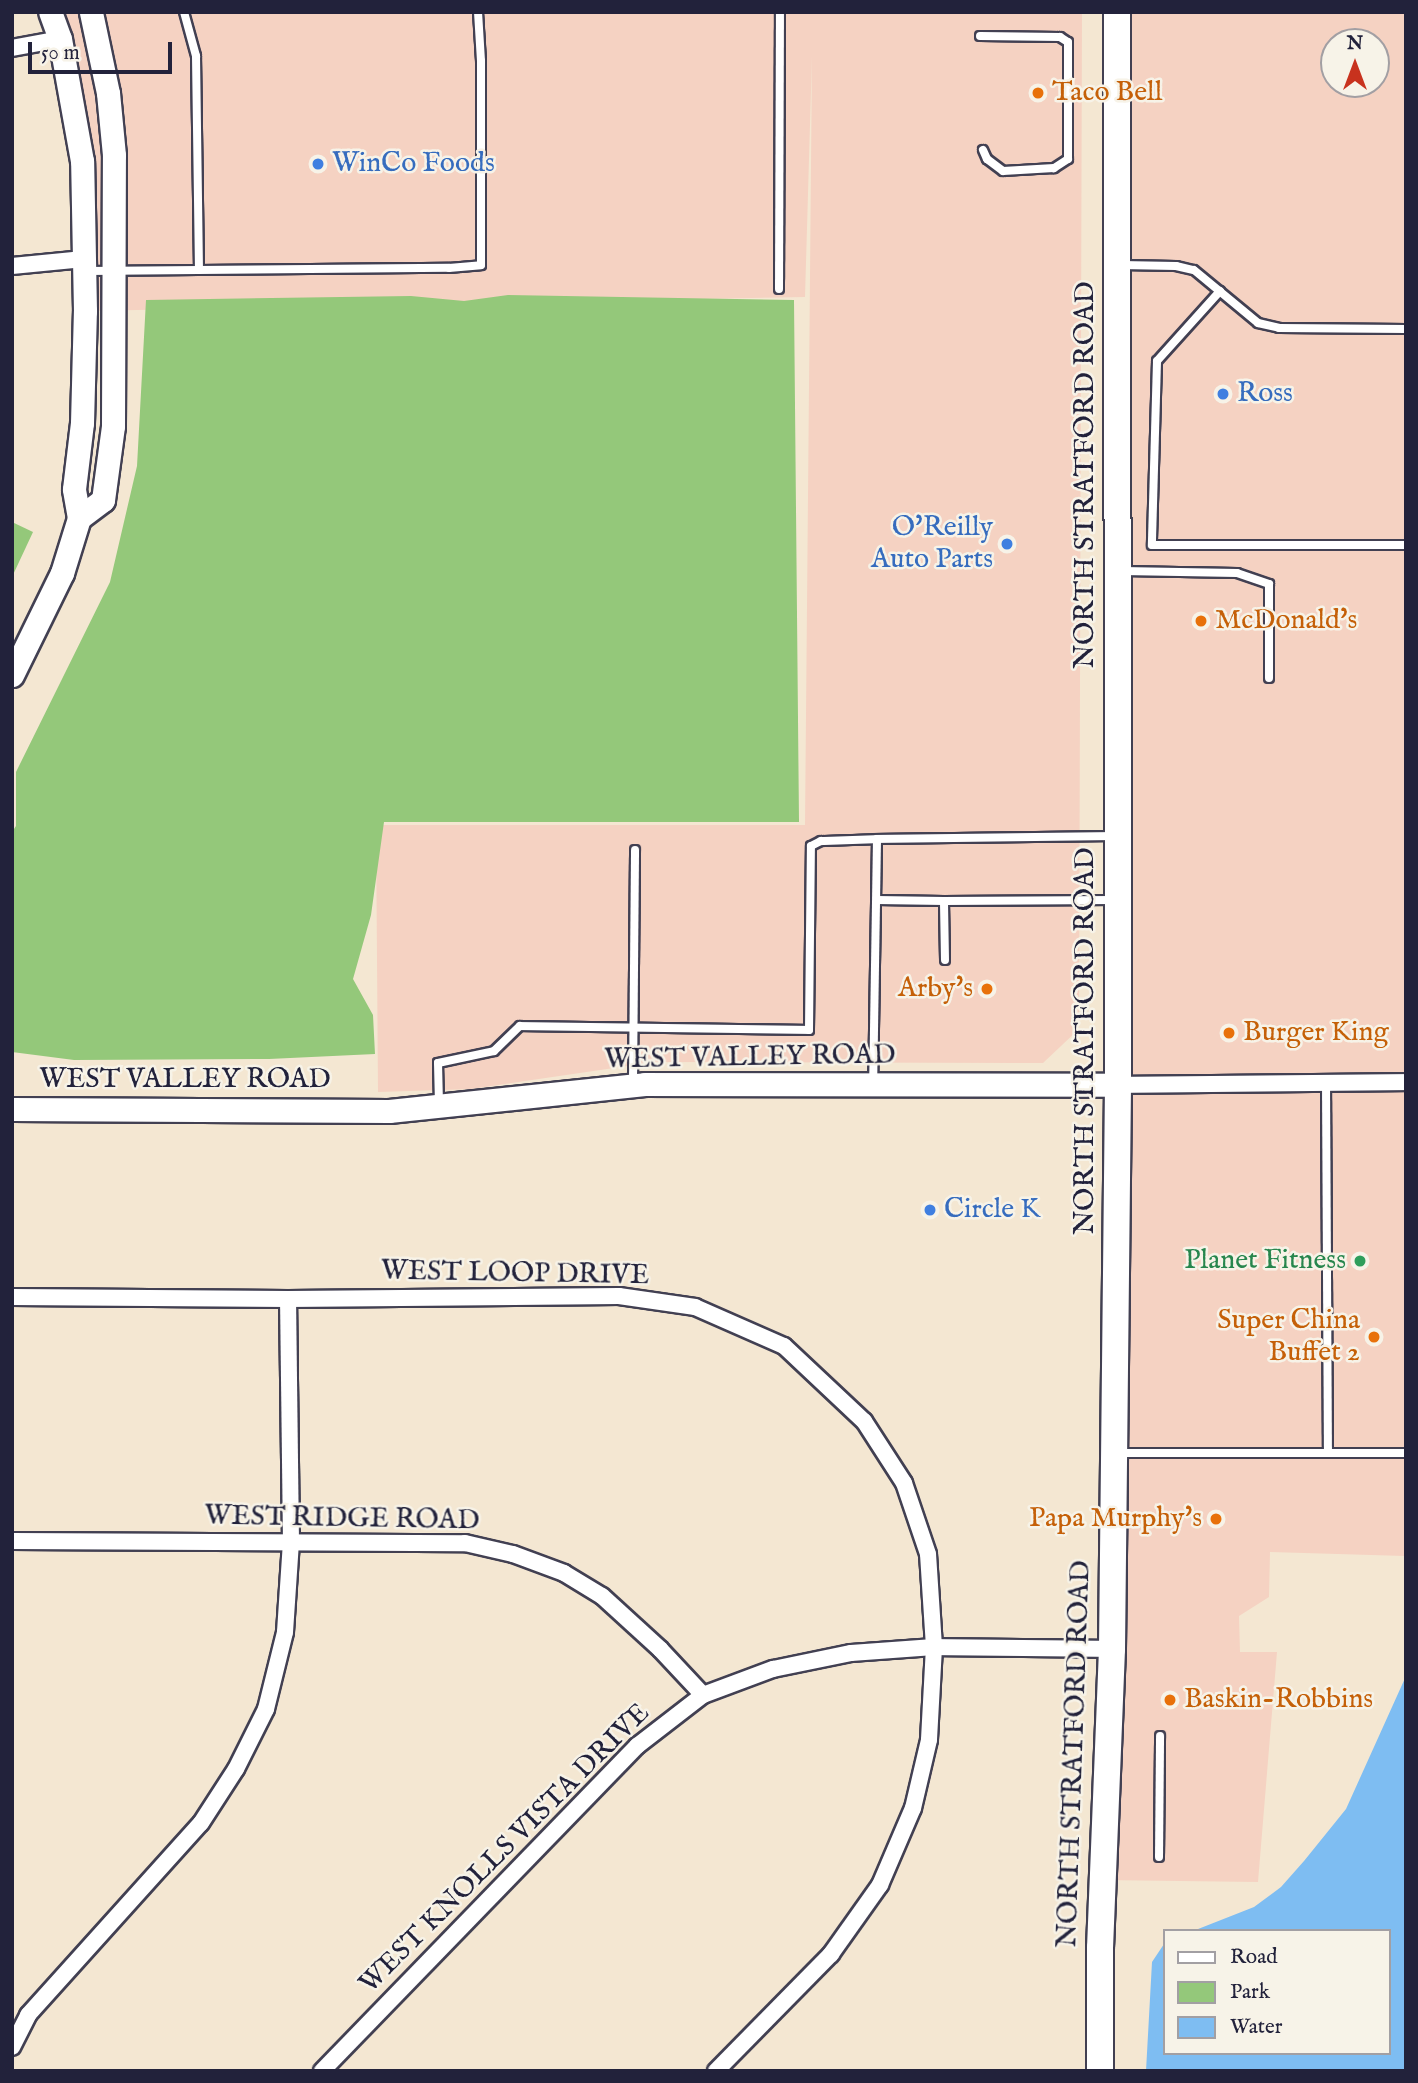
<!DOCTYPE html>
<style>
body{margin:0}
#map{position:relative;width:1418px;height:2083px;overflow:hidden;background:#f4e7d2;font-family:"IM FELL English",serif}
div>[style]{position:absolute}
.built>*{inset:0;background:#f5d2c2}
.green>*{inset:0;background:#94c87a}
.water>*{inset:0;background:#7ebdf2}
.roads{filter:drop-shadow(2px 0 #424052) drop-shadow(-2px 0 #424052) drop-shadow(0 2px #424052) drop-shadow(0 -2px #424052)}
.service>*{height:8px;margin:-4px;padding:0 4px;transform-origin:4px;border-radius:4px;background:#fff}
.minor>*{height:16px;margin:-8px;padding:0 8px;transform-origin:8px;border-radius:8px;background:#fff}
.secondary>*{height:23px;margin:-11.5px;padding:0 11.5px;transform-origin:11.5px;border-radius:11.5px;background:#fff}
.primary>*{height:26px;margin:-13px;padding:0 13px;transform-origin:13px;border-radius:13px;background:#fff}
.dots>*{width:19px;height:19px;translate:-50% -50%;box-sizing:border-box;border:4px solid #f7f3e8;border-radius:50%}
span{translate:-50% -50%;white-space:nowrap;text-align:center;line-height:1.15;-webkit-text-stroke:5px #f7f3e8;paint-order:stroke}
.food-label{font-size:28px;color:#c56008}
.left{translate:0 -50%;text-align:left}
.right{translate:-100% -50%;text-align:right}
.shop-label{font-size:28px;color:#366cbe}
.street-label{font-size:28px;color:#22223b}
.leisure-label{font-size:28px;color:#27864d}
.frame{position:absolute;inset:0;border:14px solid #22223b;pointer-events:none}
.legend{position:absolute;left:1163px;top:1929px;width:228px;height:126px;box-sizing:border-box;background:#f7f3e8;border:2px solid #a29fa3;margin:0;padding:9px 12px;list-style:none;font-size:21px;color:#22223b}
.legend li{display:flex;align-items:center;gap:14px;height:35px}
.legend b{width:35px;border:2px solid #a29fa3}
.north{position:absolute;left:1320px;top:28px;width:70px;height:70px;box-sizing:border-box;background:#f7f3e8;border:2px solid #a29fa3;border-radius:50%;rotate:0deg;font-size:19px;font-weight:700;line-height:28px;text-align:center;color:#22223b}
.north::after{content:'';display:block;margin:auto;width:24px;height:32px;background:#c8321e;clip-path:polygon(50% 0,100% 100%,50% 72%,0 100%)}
.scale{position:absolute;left:28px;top:42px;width:144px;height:32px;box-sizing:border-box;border:4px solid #22223b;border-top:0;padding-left:9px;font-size:21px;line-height:24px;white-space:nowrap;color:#22223b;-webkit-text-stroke:5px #f7f3e8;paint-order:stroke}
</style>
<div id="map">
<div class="built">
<div style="clip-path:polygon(50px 12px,1082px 12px,1079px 1029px,1043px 1063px,655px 1062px,471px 1089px,378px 1092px,376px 825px,805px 825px,812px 56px,805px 297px,85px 311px,82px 161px)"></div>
<div style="clip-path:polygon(evenodd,1117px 12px,1406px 12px,1406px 1553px,1405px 1556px,1270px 1552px,1269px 1597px,1239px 1616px,1240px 1652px,1277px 1652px,1258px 1882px,1102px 1880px,1117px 12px,1334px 42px,1376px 42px,1376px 84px,1334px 84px,1334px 42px)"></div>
</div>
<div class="green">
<div style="clip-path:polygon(508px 295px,794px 300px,799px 822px,384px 822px,371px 915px,353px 979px,373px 1015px,375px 1054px,269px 1059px,74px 1060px,12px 1052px,12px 832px,16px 826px,16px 772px,110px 582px,137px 466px,146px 300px,411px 296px,464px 301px)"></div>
<div style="clip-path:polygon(12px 522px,33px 532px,12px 577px)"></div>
</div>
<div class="water">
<div style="clip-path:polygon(1406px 1676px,1406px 2071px,1146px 2071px,1152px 1962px,1164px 1944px,1164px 2053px,1388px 2053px,1388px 1931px,1193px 1931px,1254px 1907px,1281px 1887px,1304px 1861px,1346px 1809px)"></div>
</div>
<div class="roads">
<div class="service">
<div style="left:184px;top:12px;width:46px;rotate:74.7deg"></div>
<div style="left:196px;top:56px;width:214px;rotate:89.2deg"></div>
<div style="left:980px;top:36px;width:80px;rotate:0.7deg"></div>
<div style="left:1060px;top:37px;width:9px;rotate:32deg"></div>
<div style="left:1068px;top:42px;width:117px;rotate:90deg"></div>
<div style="left:1068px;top:159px;width:17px;rotate:147deg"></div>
<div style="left:1054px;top:168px;width:51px;rotate:176.6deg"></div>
<div style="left:1003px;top:171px;width:20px;rotate:-143deg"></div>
<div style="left:987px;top:159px;width:10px;rotate:-114deg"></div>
<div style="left:1121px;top:265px;width:55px;rotate:1deg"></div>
<div style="left:1176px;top:266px;width:18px;rotate:13deg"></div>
<div style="left:1194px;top:270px;width:83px;rotate:39.6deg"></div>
<div style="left:1258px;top:323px;width:22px;rotate:13deg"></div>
<div style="left:1279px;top:328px;width:127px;rotate:0.5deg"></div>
<div style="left:87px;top:271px;width:362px;rotate:-0.5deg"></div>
<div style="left:449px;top:268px;width:32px;rotate:-5deg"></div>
<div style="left:481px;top:265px;width:204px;rotate:-90deg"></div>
<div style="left:481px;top:61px;width:49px;rotate:-93.5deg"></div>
<div style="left:779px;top:289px;width:277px;rotate:-89.8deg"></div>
<div style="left:1220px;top:291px;width:94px;rotate:132deg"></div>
<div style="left:1157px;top:361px;width:184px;rotate:91.6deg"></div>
<div style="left:1152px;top:545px;width:254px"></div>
<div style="left:1122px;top:571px;width:115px;rotate:1deg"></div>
<div style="left:1237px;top:573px;width:34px;rotate:19deg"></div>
<div style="left:1269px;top:584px;width:94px;rotate:90deg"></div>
<div style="left:877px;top:839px;width:235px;rotate:-0.7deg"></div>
<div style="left:877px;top:900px;width:67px;rotate:0.9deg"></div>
<div style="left:945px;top:960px;width:59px;rotate:-91deg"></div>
<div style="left:944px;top:901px;width:169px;rotate:-0.3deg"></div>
<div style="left:1326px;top:1082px;width:371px;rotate:89.7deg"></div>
<div style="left:633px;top:1083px;width:233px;rotate:-89.5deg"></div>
<div style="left:439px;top:1104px;width:41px;rotate:-91.4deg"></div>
<div style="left:438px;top:1063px;width:57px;rotate:-12.1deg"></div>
<div style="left:494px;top:1051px;width:36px;rotate:-44deg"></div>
<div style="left:520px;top:1026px;width:289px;rotate:0.8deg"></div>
<div style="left:809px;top:1030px;width:184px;rotate:-89.4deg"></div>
<div style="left:811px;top:846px;width:11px;rotate:-27deg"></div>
<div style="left:821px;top:841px;width:56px;rotate:-2deg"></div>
<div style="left:877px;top:839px;width:244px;rotate:90.9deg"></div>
<div style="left:1116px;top:1453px;width:290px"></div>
<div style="left:1159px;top:1857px;width:121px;rotate:-89.5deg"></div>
</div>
<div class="minor">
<div style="left:12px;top:48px;width:49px;rotate:-10.6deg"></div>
<div style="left:12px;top:266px;width:72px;rotate:-5.6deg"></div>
<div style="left:1118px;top:1085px;width:288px;rotate:-0.6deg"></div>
<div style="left:12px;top:1297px;width:276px;rotate:0.4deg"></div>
<div style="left:288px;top:1299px;width:331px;rotate:-0.5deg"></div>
<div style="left:619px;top:1296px;width:77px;rotate:8.2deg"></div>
<div style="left:695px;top:1307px;width:97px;rotate:23.7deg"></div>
<div style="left:784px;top:1346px;width:110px;rotate:43.2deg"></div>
<div style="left:864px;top:1421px;width:74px;rotate:57.2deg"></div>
<div style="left:904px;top:1483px;width:75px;rotate:71.3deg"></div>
<div style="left:928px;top:1554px;width:93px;rotate:86.3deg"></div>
<div style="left:934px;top:1647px;width:93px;rotate:93.1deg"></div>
<div style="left:929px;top:1740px;width:70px;rotate:103.2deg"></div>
<div style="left:913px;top:1808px;width:84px;rotate:113.2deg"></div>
<div style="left:880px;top:1885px;width:85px;rotate:125.4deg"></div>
<div style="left:831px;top:1954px;width:164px;rotate:134.5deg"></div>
<div style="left:12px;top:1541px;width:453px;rotate:0.3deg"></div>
<div style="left:465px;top:1543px;width:49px;rotate:12.9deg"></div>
<div style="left:513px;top:1554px;width:54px;rotate:20.4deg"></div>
<div style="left:564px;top:1573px;width:44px;rotate:31.2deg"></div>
<div style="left:602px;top:1596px;width:79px;rotate:42.4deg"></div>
<div style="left:660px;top:1649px;width:63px;rotate:46.9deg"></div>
<div style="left:12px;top:2047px;width:36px;rotate:-63deg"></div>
<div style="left:28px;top:2015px;width:258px;rotate:-48deg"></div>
<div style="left:201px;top:1823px;width:64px;rotate:-57.1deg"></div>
<div style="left:236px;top:1769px;width:67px;rotate:-63.4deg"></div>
<div style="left:266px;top:1709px;width:79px;rotate:-76.1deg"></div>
<div style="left:285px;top:1632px;width:90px;rotate:-86.2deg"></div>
<div style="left:291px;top:1542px;width:243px;rotate:-90.7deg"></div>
<div style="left:322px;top:2071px;width:453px;rotate:-45.9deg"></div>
<div style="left:637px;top:1746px;width:83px;rotate:-37.7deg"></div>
<div style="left:703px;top:1695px;width:75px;rotate:-20.4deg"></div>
<div style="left:773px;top:1669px;width:80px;rotate:-11.6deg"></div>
<div style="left:851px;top:1653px;width:83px;rotate:-4.1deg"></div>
<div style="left:934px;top:1647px;width:178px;rotate:0.6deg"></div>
</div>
<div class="secondary">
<div style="left:79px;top:518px;width:30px;rotate:-37deg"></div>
<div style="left:103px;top:500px;width:75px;rotate:-82.3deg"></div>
<div style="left:113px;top:426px;width:271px;rotate:-89.8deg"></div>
<div style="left:114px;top:155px;width:62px;rotate:-95.5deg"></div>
<div style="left:108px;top:93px;width:83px;rotate:-101.9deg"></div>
<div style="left:12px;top:675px;width:114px;rotate:-63.9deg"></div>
<div style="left:62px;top:573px;width:58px;rotate:-72.8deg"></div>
<div style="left:79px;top:518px;width:29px;rotate:-100deg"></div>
<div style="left:74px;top:489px;width:66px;rotate:-83.1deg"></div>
<div style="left:82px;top:423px;width:112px;rotate:-88.5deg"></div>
<div style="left:85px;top:311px;width:150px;rotate:-91.1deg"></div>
<div style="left:82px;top:161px;width:124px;rotate:-100.2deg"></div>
<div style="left:60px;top:39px;width:29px;rotate:-110deg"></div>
<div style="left:12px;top:1109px;width:377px;rotate:0.3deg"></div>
<div style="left:389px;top:1111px;width:257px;rotate:-6deg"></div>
<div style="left:645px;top:1084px;width:473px;rotate:0.1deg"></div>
</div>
<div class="primary">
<div style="left:1100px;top:2071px;width:123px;rotate:-90deg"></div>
<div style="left:1100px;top:1948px;width:299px;rotate:-87.7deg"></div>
<div style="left:1112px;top:1649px;width:564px;rotate:-89.39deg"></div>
<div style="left:1118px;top:1085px;width:1073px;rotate:-90.05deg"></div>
</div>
</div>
<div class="dots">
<div style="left:1038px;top:93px;background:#e8710a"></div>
<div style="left:318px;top:164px;background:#3f7fe0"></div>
<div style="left:1223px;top:394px;background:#3f7fe0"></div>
<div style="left:1007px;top:544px;background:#3f7fe0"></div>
<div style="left:1201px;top:621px;background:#e8710a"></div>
<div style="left:987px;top:989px;background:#e8710a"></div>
<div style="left:1229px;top:1033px;background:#e8710a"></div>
<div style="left:930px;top:1210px;background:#3f7fe0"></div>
<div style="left:1360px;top:1261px;background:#2e9e5b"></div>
<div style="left:1374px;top:1337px;background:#e8710a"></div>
<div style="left:1216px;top:1519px;background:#e8710a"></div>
<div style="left:1170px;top:1700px;background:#e8710a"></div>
</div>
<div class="food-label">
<span class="left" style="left:1052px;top:93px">Taco Bell</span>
<span class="left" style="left:1215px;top:621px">McDonald's</span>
<span class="right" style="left:973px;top:989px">Arby's</span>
<span class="left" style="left:1243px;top:1033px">Burger King</span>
<span class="right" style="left:1360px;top:1337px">Super China<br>Buffet 2</span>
<span class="right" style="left:1202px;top:1519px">Papa Murphy's</span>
<span class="left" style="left:1184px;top:1700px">Baskin-Robbins</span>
</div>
<div class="shop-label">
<span class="left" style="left:332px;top:164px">WinCo Foods</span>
<span class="left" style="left:1237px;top:394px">Ross</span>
<span class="right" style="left:993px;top:544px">O'Reilly<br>Auto Parts</span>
<span class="left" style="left:944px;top:1210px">Circle K</span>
</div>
<div class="street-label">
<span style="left:1086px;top:475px;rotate:-90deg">NORTH STRATFORD ROAD</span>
<span style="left:1086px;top:1041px;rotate:-90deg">NORTH STRATFORD ROAD</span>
<span style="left:750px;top:1058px;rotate:-1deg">WEST VALLEY ROAD</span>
<span style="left:185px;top:1080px">WEST VALLEY ROAD</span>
<span style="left:515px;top:1274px;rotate:1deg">WEST LOOP DRIVE</span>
<span style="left:342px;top:1519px;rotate:1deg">WEST RIDGE ROAD</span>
<span style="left:1075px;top:1754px;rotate:-88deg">NORTH STRATFORD ROAD</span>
<span style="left:505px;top:1849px;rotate:-45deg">WEST KNOLLS VISTA DRIVE</span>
</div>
<div class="leisure-label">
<span class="right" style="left:1346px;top:1261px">Planet Fitness</span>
</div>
<div class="frame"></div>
<ul class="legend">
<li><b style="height:9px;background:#fff"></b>Road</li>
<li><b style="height:19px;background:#94c87a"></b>Park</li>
<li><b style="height:19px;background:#7ebdf2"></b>Water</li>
</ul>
<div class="north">N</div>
<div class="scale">50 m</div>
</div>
